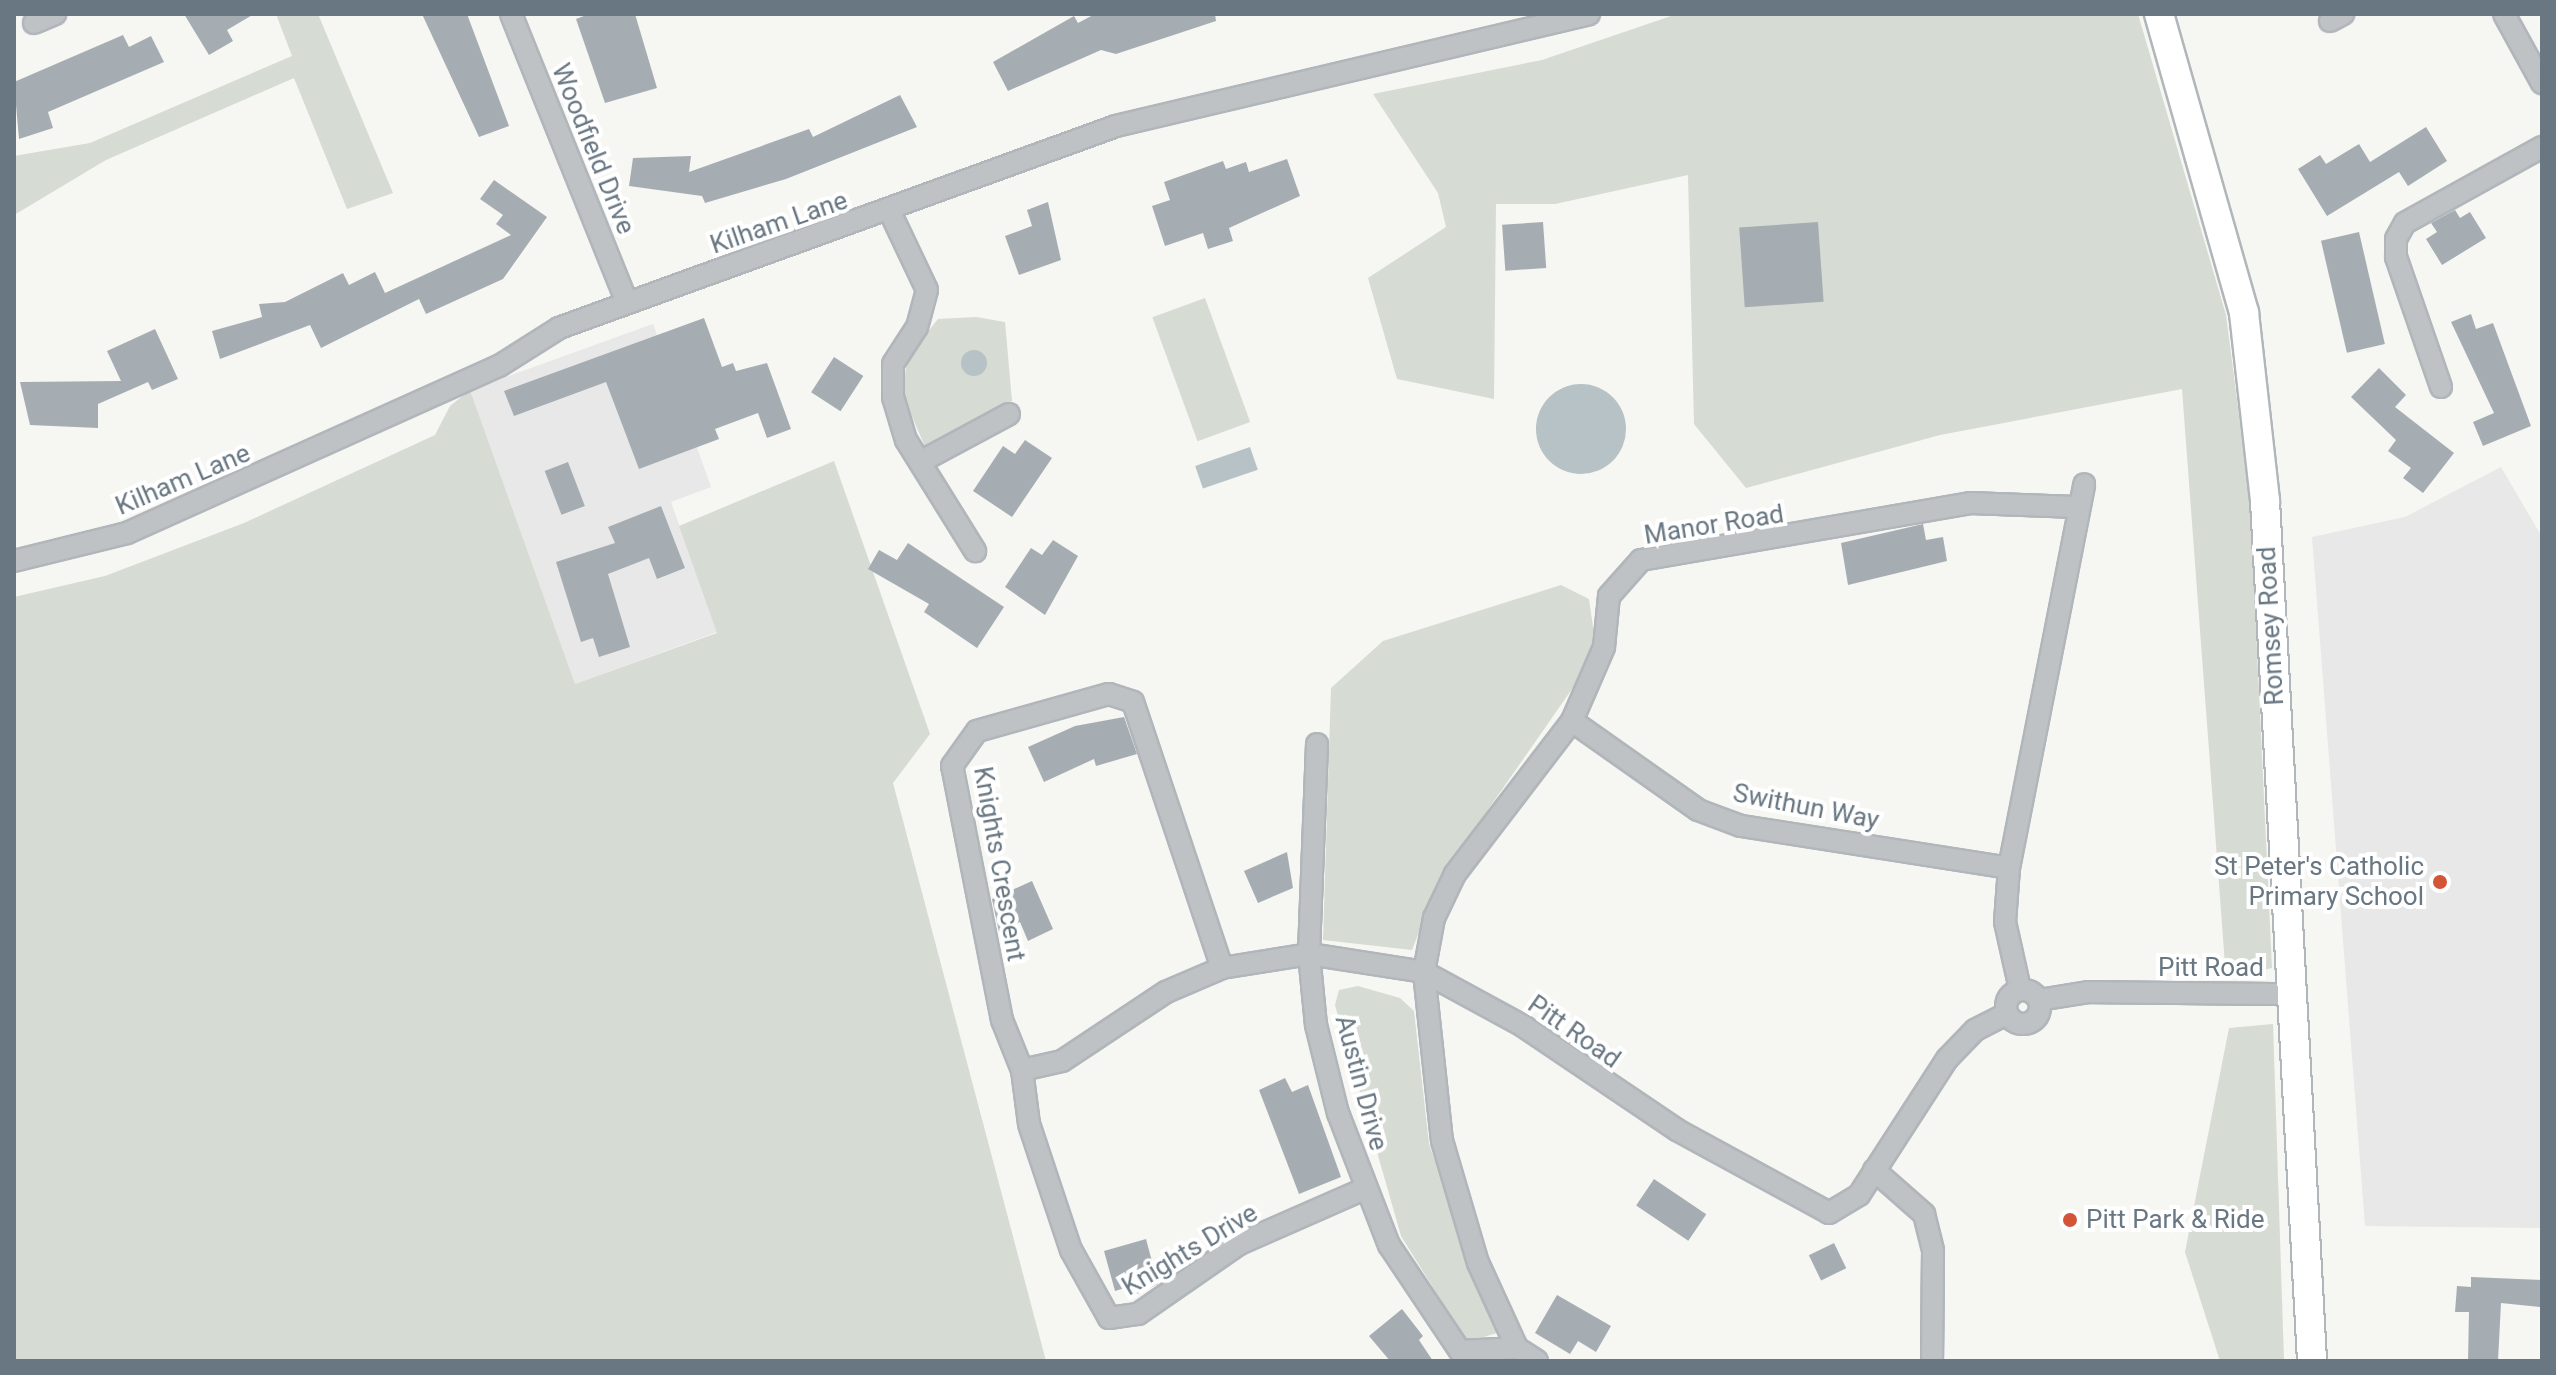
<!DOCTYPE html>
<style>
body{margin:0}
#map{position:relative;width:2556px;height:1375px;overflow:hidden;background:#f6f6f3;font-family:Roboto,sans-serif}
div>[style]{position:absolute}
.built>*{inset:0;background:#e7e8e7}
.green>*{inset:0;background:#d6dbd3;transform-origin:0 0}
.water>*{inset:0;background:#b6c2c5;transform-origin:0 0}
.round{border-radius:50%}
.building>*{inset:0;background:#a6adb2;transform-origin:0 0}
.roads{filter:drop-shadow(2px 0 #b0b6ba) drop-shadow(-2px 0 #b0b6ba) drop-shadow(0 2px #b0b6ba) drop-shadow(0 -2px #b0b6ba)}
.street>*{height:20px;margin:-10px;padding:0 10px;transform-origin:10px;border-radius:10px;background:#bec2c5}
.street>.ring{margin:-10px;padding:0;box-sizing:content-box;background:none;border:20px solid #bec2c5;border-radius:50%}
.secondary>*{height:28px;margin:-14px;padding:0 14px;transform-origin:14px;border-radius:14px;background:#fff}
.dots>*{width:22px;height:22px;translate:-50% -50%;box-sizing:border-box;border:4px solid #fff;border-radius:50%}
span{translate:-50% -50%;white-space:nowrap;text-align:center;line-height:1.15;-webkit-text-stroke:8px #fff;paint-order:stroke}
.street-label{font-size:26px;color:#687782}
.poi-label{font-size:26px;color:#687782}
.right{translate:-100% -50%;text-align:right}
.left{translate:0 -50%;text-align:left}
.frame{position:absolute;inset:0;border:16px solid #687782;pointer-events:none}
</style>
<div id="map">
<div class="built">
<div style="clip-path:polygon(653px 324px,711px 487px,671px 502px,717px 632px,575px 684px,470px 390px)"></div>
<div style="clip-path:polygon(2501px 467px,2542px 537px,2542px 1228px,2365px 1226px,2312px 537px,2405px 517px)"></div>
</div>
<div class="green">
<div style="clip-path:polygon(276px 14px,318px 14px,393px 193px,347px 209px,294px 78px,106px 160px,14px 215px,14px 156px,90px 143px,292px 56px)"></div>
<div style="clip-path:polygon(1677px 14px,2138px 14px,2226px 315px,2250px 500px,2272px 968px,2226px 978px,2182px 389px,1940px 435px,1746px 488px,1694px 424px,1688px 175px,1555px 204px,1496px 204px,1494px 399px,1397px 379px,1368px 278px,1446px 227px,1438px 193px,1373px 94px,1542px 60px)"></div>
<div style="left:1205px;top:298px;width:132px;height:56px;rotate:70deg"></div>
<div style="clip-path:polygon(976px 317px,1005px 322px,1012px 401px,926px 449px,902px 393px,908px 357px,938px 319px)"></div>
<div style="clip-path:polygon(470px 390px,575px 684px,717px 633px,679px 526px,834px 461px,930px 734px,893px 783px,1046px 1361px,14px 1361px,14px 597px,105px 576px,244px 523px,435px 435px,450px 406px)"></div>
<div style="clip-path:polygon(1561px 585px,1589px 599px,1595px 641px,1581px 676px,1439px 880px,1412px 950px,1323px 940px,1331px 688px,1383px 641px)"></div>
<div style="clip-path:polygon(1358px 986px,1400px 998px,1414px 1011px,1429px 1144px,1497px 1333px,1467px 1342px,1401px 1236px,1335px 1005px,1339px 990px)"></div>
<div style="clip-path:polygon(2273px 1024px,2284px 1361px,2220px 1361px,2185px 1252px,2229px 1028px)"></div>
</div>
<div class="water">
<div class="round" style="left:961px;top:350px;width:26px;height:26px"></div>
<div class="round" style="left:1536px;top:384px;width:90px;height:90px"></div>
<div style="left:1250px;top:447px;width:24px;height:58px;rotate:71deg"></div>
</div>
<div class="building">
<div style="clip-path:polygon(184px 14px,254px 14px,227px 30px,233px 41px,209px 55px)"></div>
<div style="clip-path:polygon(422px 14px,467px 14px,509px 126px,479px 137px)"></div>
<div style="clip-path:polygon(589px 14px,635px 14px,657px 88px,605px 103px,576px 19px)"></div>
<div style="clip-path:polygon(1095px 14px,1215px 14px,1216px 21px,1116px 54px,1101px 50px,1008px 91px,993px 62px,1074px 16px,1078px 23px)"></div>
<div style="clip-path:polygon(123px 35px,129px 47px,151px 36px,164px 62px,48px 112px,53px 128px,19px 139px,14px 82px)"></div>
<div style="clip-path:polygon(900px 95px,917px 127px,786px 179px,705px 203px,702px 196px,629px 186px,633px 158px,691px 156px,689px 172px,809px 129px,813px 137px)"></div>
<div style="clip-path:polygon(2426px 127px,2447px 161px,2408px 186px,2399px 172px,2327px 216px,2298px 169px,2320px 155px,2326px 164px,2359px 144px,2370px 162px)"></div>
<div style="clip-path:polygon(1287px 159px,1300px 196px,1229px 228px,1233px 241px,1208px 249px,1203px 233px,1165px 246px,1152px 206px,1170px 200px,1164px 182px,1223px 161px,1226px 169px,1246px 162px,1249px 172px)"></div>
<div style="clip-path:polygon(494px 180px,547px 217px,503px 279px,426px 314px,419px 299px,321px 348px,310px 325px,220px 359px,212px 331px,262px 317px,259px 304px,285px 302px,343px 273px,349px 285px,375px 272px,385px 293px,511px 235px,496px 224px,503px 215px,480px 199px)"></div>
<div style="clip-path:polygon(1048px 202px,1061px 260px,1019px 275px,1005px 236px,1032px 226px,1027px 210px)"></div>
<div style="clip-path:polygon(2455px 210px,2460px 218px,2470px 212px,2486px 238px,2442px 265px,2426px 239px,2437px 232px,2431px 223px)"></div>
<div style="left:1543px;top:222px;width:46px;height:41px;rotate:86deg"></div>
<div style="left:1818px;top:222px;width:80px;height:79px;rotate:86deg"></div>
<div style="left:2359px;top:232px;width:115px;height:39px;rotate:77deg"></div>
<div style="clip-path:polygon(2471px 314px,2476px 329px,2493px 323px,2531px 426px,2483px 446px,2473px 422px,2494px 413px,2451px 322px)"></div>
<div style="clip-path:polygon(704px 318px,722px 367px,733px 363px,736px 371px,767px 363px,791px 429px,767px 438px,758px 413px,715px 429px,719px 439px,639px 469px,606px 382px,514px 416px,504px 391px)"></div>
<div style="clip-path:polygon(155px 329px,178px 379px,152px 390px,148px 382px,98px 404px,98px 428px,30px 425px,20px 382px,121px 381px,107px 351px)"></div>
<div style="left:834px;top:357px;width:35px;height:42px;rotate:33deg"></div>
<div style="clip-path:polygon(2379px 368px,2406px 395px,2395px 407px,2454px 453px,2423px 493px,2403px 478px,2411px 468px,2388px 451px,2396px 440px,2351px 397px)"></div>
<div style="clip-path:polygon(1025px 440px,1052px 458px,1012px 517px,973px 491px,1003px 446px,1015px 454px)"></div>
<div style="left:568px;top:462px;width:47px;height:25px;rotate:69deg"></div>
<div style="clip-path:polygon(661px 506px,685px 568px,657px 579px,649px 558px,608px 574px,630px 647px,599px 657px,593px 638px,581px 642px,556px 562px,615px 543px,608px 527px)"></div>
<div style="clip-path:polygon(1923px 524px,1926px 540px,1943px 537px,1947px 561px,1848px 585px,1841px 543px)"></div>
<div style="clip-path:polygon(1053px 540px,1078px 556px,1045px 615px,1005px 587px,1031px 548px,1042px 555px)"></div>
<div style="clip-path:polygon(908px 543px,1004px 607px,977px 648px,924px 612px,929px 604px,868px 569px,879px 550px,897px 560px)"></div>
<div style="clip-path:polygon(1124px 717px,1137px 754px,1096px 766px,1094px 759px,1044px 782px,1028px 747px,1075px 726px)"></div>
<div style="clip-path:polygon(1287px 852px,1293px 888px,1258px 903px,1244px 871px)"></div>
<div style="clip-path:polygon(1032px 881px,1053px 929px,1028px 941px,1020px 922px,999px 932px,992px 899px)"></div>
<div style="clip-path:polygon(1285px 1078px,1292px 1092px,1308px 1085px,1341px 1177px,1299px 1194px,1259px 1090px)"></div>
<div style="left:1654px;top:1179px;width:63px;height:32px;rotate:34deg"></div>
<div style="clip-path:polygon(1146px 1239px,1158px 1284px,1131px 1297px,1128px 1287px,1115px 1291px,1104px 1251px)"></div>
<div style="left:1834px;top:1243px;width:28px;height:28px;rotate:64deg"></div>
<div style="clip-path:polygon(2471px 1277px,2542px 1280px,2540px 1307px,2501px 1303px,2498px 1361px,2468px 1361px,2469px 1312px,2455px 1312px,2457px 1286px,2471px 1287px)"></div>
<div style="clip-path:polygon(1557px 1295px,1611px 1326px,1596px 1352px,1578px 1341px,1570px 1354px,1535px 1333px)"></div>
<div style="clip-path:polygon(1402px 1309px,1423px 1336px,1419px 1340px,1433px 1361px,1390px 1361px,1369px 1336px)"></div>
</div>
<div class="roads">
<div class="street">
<div style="left:511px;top:14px;width:311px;rotate:68.1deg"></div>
<div style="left:2504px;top:14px;width:79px;rotate:61.2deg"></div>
<div style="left:2330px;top:21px;width:15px;rotate:-28deg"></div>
<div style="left:34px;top:23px;width:23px;rotate:-23deg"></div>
<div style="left:890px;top:212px;width:86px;rotate:64.6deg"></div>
<div style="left:927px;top:290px;width:38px;rotate:105deg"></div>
<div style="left:917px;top:327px;width:44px;rotate:123deg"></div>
<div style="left:893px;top:364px;width:33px;rotate:90deg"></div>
<div style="left:893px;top:397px;width:45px;rotate:73.2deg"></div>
<div style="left:906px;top:440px;width:131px;rotate:58.1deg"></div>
<div style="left:2441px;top:387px;width:138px;rotate:-109.1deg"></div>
<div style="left:2396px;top:257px;width:18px;rotate:-90deg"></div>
<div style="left:2396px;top:239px;width:18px;rotate:-61deg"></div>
<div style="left:2405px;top:223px;width:157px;rotate:-29deg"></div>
<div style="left:920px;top:462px;width:101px;rotate:-28.3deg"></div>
<div style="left:14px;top:561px;width:116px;rotate:-13.9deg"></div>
<div style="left:127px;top:533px;width:408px;rotate:-24.2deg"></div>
<div style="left:499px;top:366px;width:71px;rotate:-32.3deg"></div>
<div style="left:559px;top:328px;width:592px;rotate:-19.93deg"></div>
<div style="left:1116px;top:126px;width:486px;rotate:-13.3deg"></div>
<div style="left:1572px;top:721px;width:154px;rotate:35.2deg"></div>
<div style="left:1698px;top:810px;width:46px;rotate:20.4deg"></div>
<div style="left:1741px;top:826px;width:271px;rotate:8.9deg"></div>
<div style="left:1317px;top:744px;width:210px;rotate:92.2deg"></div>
<div style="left:1309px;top:954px;width:71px;rotate:84.4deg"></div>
<div style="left:1316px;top:1025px;width:91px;rotate:76deg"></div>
<div style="left:1338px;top:1113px;width:142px;rotate:68.9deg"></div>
<div style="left:1389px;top:1245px;width:128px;rotate:56.2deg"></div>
<div style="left:1460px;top:1351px;width:57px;rotate:-3deg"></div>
<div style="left:2020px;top:989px;width:69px;rotate:-102.6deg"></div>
<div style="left:2005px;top:922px;width:54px;rotate:-85.8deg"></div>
<div style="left:2009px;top:868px;width:391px;rotate:-78.9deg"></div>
<div class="ring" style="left:2006px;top:990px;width:14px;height:14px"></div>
<div style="left:2039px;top:1000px;width:51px;rotate:-9.1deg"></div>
<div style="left:2089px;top:992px;width:199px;rotate:0.6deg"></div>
<div style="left:1022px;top:1070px;width:41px;rotate:-12.7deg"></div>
<div style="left:1062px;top:1061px;width:125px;rotate:-33.6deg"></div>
<div style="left:1166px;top:992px;width:61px;rotate:-23.2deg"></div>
<div style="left:1222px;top:968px;width:88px;rotate:-9.1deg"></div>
<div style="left:1309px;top:954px;width:116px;rotate:8.9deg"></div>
<div style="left:1424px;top:972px;width:113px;rotate:28.6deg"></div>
<div style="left:1523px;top:1026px;width:186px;rotate:34deg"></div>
<div style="left:1677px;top:1130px;width:173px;rotate:28.6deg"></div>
<div style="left:1829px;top:1213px;width:35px;rotate:-31deg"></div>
<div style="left:1859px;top:1195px;width:162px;rotate:-57.1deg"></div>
<div style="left:1947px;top:1059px;width:40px;rotate:-46deg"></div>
<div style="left:1975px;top:1030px;width:36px;rotate:-27deg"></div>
<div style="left:1022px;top:1070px;width:54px;rotate:-111.8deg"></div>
<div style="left:1002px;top:1020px;width:259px;rotate:-101.1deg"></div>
<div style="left:952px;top:766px;width:43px;rotate:-54.5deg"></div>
<div style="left:977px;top:731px;width:137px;rotate:-15.7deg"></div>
<div style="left:1109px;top:694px;width:25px;rotate:18deg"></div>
<div style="left:1133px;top:702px;width:280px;rotate:71.5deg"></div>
<div style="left:1022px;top:1070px;width:54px;rotate:82.6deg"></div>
<div style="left:1029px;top:1124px;width:133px;rotate:71.6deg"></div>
<div style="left:1071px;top:1250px;width:78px;rotate:60.8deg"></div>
<div style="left:1109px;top:1318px;width:29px;rotate:-8deg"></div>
<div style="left:1138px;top:1314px;width:123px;rotate:-34.7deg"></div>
<div style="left:1239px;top:1244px;width:137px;rotate:-23.7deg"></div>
<div style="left:1874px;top:1170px;width:67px;rotate:41.3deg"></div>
<div style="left:1924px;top:1214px;width:38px;rotate:76deg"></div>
<div style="left:1933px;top:1251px;width:110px;rotate:90.5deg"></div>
<div style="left:1537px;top:1361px;width:24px;rotate:-147deg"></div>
<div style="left:1517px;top:1348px;width:94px;rotate:-114.6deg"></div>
<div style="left:1478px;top:1263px;width:127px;rotate:-106.4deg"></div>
<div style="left:1442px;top:1141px;width:170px;rotate:-96.1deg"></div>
<div style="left:1424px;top:972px;width:55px;rotate:-79.5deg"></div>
<div style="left:1434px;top:918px;width:49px;rotate:-64.5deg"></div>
<div style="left:1455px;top:874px;width:193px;rotate:-52.6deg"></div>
<div style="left:1572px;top:721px;width:81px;rotate:-66.6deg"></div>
<div style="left:1604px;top:647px;width:51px;rotate:-84.4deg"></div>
<div style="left:1609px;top:596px;width:48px;rotate:-48.4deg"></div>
<div style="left:1641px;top:560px;width:334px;rotate:-9.8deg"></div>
<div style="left:1970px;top:503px;width:106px;rotate:2.2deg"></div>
</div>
<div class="secondary">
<div style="left:2159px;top:14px;width:311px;rotate:74.1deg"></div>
<div style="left:2244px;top:313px;width:189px;rotate:83.6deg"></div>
<div style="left:2265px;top:501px;width:861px;rotate:86.87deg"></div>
</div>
</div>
<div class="dots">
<div style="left:2440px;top:882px;background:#d35437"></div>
<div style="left:2070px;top:1220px;background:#d35437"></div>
</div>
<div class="street-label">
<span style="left:593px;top:149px;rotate:68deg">Woodfield Drive</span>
<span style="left:779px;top:223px;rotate:-19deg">Kilham Lane</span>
<span style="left:183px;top:480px;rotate:-23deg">Kilham Lane</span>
<span style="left:1714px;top:525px;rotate:-9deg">Manor Road</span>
<span style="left:2271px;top:626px;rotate:-93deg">Romsey Road</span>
<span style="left:1806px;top:807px;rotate:11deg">Swithun Way</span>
<span style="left:999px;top:864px;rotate:80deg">Knights Crescent</span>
<span style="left:2211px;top:968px">Pitt Road</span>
<span style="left:1574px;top:1032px;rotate:35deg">Pitt Road</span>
<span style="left:1361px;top:1083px;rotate:75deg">Austin Drive</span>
<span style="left:1190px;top:1250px;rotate:-31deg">Knights Drive</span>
</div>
<div class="poi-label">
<span class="right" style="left:2424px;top:882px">St Peter's Catholic<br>Primary School</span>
<span class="left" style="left:2086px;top:1220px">Pitt Park &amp; Ride</span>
</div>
<div class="frame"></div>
</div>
